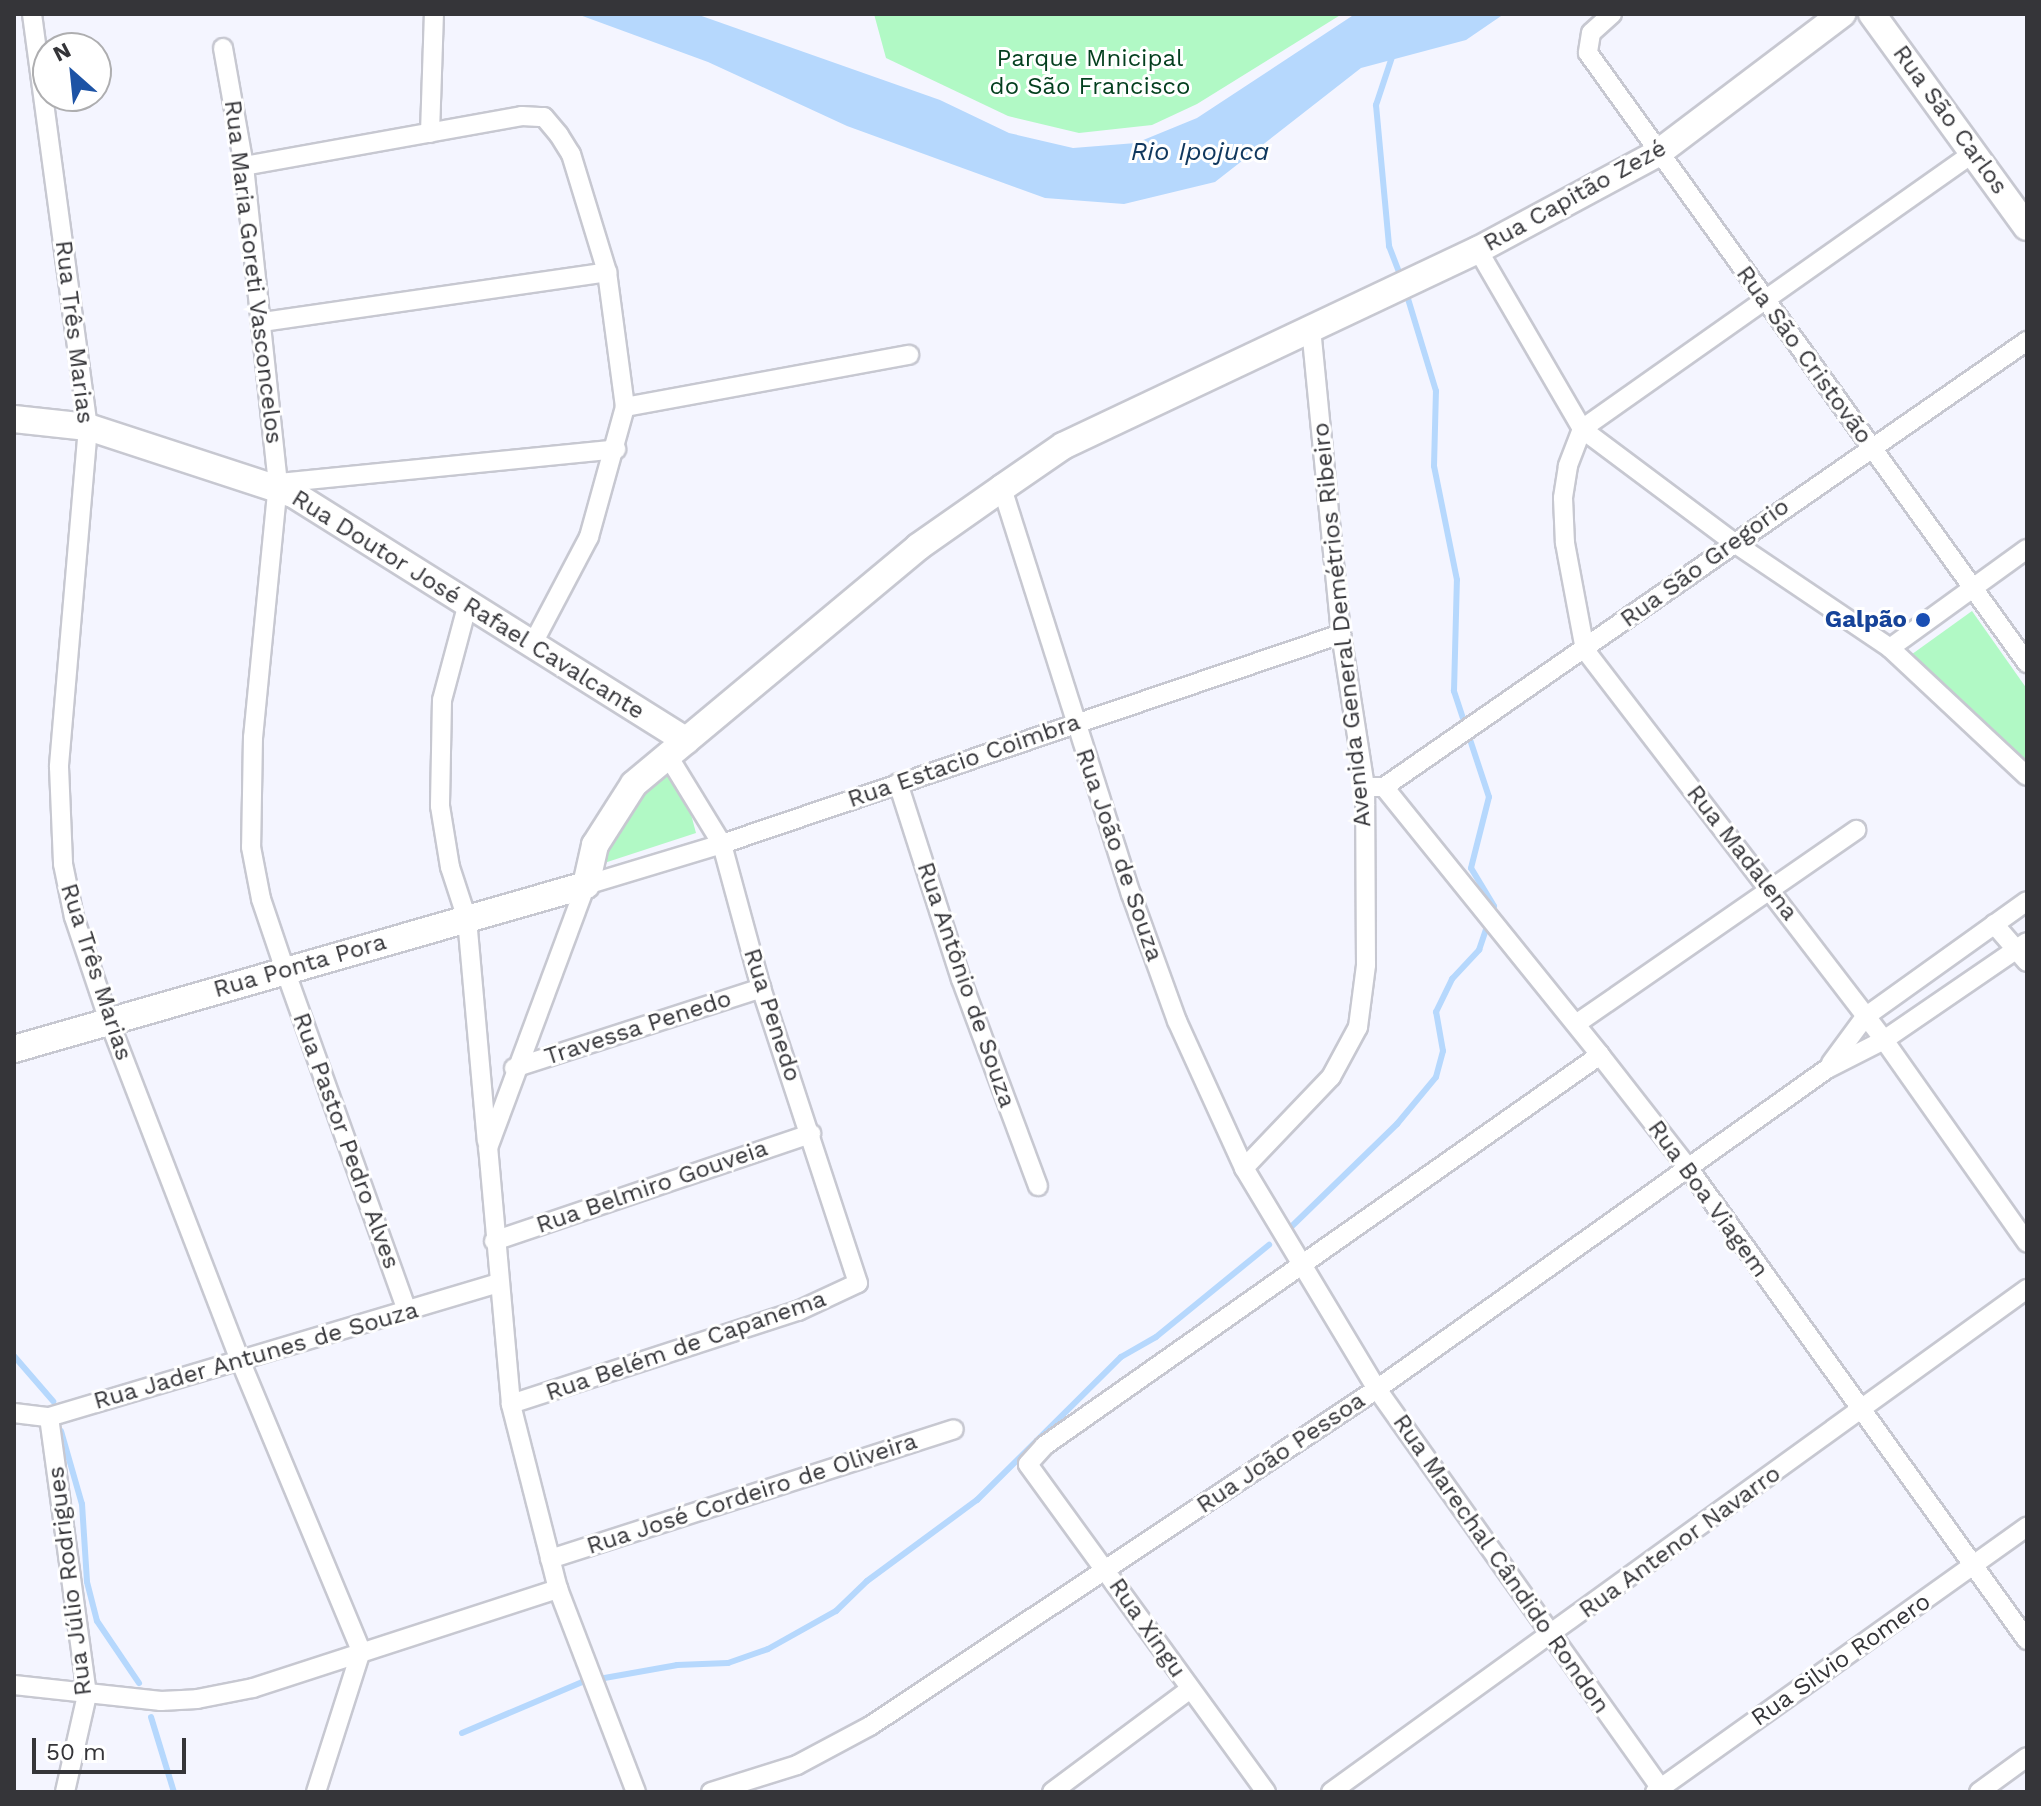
<!DOCTYPE html>
<meta charset="utf-8">
<style>
body{margin:0}
#map{position:relative;width:2041px;height:1806px;overflow:hidden;background:#f4f5ff;font-family:"Work Sans",sans-serif}
div>[style]{position:absolute}
.green>*{inset:0;background:#b1f9c5}
.water>*{inset:0;background:#b6d8fd}
.stream>*{height:6px;margin:-3px;padding:0 3px;transform-origin:3px;border-radius:3px;background:#b6d8fd}
.roads{filter:drop-shadow(2px 0 #c7c8d1) drop-shadow(-2px 0 #c7c8d1) drop-shadow(0 2px #c7c8d1) drop-shadow(0 -2px #c7c8d1)}
.street>*{height:18px;margin:-9px;padding:0 9px;transform-origin:9px;border-radius:9px;background:#fff}
.secondary>*{height:26px;margin:-13px;padding:0 13px;transform-origin:13px;border-radius:13px;background:#fff}
.dots>*{width:22px;height:22px;translate:-50% -50%;box-sizing:border-box;border:4px solid #fff;border-radius:50%}
span{translate:-50% -50%;white-space:nowrap;text-align:center;line-height:1.15;-webkit-text-stroke:6px #fff;paint-order:stroke}
.park-label{font-size:24px;color:#033f1e}
.street-label{font-size:24px;color:#353539}
.transit-label{font-size:24px;color:#164399;font-weight:700}
.right{translate:-100% -50%;text-align:right}
.water-label{font-size:26px;color:#10385e;font-style:italic}
.frame{position:absolute;inset:0;border:16px solid #353539;pointer-events:none}
.north{position:absolute;left:32px;top:32px;width:80px;height:80px;box-sizing:border-box;background:#fff;border:2px solid #aeaeb0;border-radius:50%;rotate:333deg;font-size:22px;font-weight:700;line-height:32px;text-align:center;color:#353539}
.north::after{content:'';display:block;margin:auto;width:28px;height:36px;background:#1d53a5;clip-path:polygon(50% 0,100% 100%,50% 72%,0 100%)}
.scale{position:absolute;left:32px;top:1738px;width:154px;height:36px;box-sizing:border-box;border:4px solid #353539;border-top:0;padding-left:10px;font-size:24px;line-height:28px;white-space:nowrap;color:#353539;-webkit-text-stroke:6px #fff;paint-order:stroke}
</style>
<div id="map">
<div class="green">
<div style="clip-path:polygon(874px 14px,1342px 14px,1197px 104px,1152px 125px,1079px 133px,1008px 116px,886px 58px)"></div>
<div style="clip-path:polygon(1972px 611px,2027px 689px,2027px 772px,1908px 657px)"></div>
<div style="clip-path:polygon(675px 754px,696px 833px,595px 866px,611px 823px)"></div>
</div>
<div class="water">
<div style="clip-path:polygon(577px 14px,696px 14px,940px 100px,1009px 133px,1073px 148px,1136px 143px,1197px 118px,1355px 14px,1504px 14px,1466px 40px,1361px 68px,1215px 182px,1124px 204px,1045px 198px,847px 126px,708px 62px)"></div>
</div>
<div class="stream">
<div style="left:1393px;top:54px;width:54px;rotate:108.4deg"></div>
<div style="left:1376px;top:105px;width:142px;rotate:84.7deg"></div>
<div style="left:1389px;top:246px;width:34px;rotate:69deg"></div>
<div style="left:1289px;top:1229px;width:151px;rotate:-44.2deg"></div>
<div style="left:1397px;top:1124px;width:61px;rotate:-50.3deg"></div>
<div style="left:1436px;top:1077px;width:27px;rotate:-75deg"></div>
<div style="left:1443px;top:1051px;width:40px;rotate:-100deg"></div>
<div style="left:1436px;top:1012px;width:37px;rotate:-64deg"></div>
<div style="left:1452px;top:979px;width:40px;rotate:-47deg"></div>
<div style="left:1479px;top:950px;width:46px;rotate:-71.2deg"></div>
<div style="left:1494px;top:906px;width:44px;rotate:-121.2deg"></div>
<div style="left:1471px;top:868px;width:73px;rotate:-75.8deg"></div>
<div style="left:1489px;top:797px;width:112px;rotate:-108.3deg"></div>
<div style="left:1454px;top:691px;width:111px;rotate:-88.5deg"></div>
<div style="left:1457px;top:580px;width:116px;rotate:-101.4deg"></div>
<div style="left:1434px;top:466px;width:75px;rotate:-88.5deg"></div>
<div style="left:1436px;top:391px;width:103px;rotate:-106.9deg"></div>
<div style="left:14px;top:1356px;width:60px;rotate:49.1deg"></div>
<div style="left:61px;top:1431px;width:76px;rotate:74deg"></div>
<div style="left:82px;top:1504px;width:78px;rotate:86.3deg"></div>
<div style="left:87px;top:1582px;width:40px;rotate:75.6deg"></div>
<div style="left:97px;top:1621px;width:75px;rotate:55.9deg"></div>
<div style="left:151px;top:1717px;width:78px;rotate:73deg"></div>
<div style="left:462px;top:1733px;width:130px;rotate:-23deg"></div>
<div style="left:582px;top:1682px;width:97px;rotate:-10.1deg"></div>
<div style="left:677px;top:1665px;width:51px;rotate:-2.2deg"></div>
<div style="left:728px;top:1663px;width:42px;rotate:-19.3deg"></div>
<div style="left:768px;top:1649px;width:78px;rotate:-29.2deg"></div>
<div style="left:836px;top:1611px;width:43px;rotate:-44.1deg"></div>
<div style="left:867px;top:1581px;width:137px;rotate:-36.4deg"></div>
<div style="left:977px;top:1500px;width:203px;rotate:-44.8deg"></div>
<div style="left:1121px;top:1357px;width:40px;rotate:-29.7deg"></div>
<div style="left:1156px;top:1337px;width:146px;rotate:-39.2deg"></div>
</div>
<div class="roads">
<div class="street">
<div style="left:32px;top:14px;width:417px;rotate:82.3deg"></div>
<div style="left:88px;top:427px;width:341px;rotate:94.9deg"></div>
<div style="left:59px;top:767px;width:97px;rotate:87.6deg"></div>
<div style="left:63px;top:864px;width:54px;rotate:78.3deg"></div>
<div style="left:74px;top:917px;width:110px;rotate:71.4deg"></div>
<div style="left:109px;top:1021px;width:363px;rotate:68.9deg"></div>
<div style="left:240px;top:1360px;width:315px;rotate:67.4deg"></div>
<div style="left:361px;top:1651px;width:148px;rotate:107.7deg"></div>
<div style="left:1612px;top:14px;width:28px;rotate:138deg"></div>
<div style="left:1591px;top:33px;width:20px;rotate:99deg"></div>
<div style="left:1588px;top:53px;width:752px;rotate:54.26deg"></div>
<div style="left:223px;top:48px;width:120px;rotate:79.9deg"></div>
<div style="left:244px;top:166px;width:319px;rotate:83.9deg"></div>
<div style="left:278px;top:483px;width:255px;rotate:95.6deg"></div>
<div style="left:253px;top:737px;width:110px;rotate:91deg"></div>
<div style="left:251px;top:847px;width:53px;rotate:79.1deg"></div>
<div style="left:261px;top:899px;width:75px;rotate:71.3deg"></div>
<div style="left:285px;top:970px;width:362px;rotate:70.3deg"></div>
<div style="left:430px;top:133px;width:119px;rotate:-88.1deg"></div>
<div style="left:244px;top:166px;width:282px;rotate:-10.2deg"></div>
<div style="left:522px;top:116px;width:22px;rotate:3deg"></div>
<div style="left:544px;top:117px;width:23px;rotate:50deg"></div>
<div style="left:559px;top:135px;width:22px;rotate:58deg"></div>
<div style="left:571px;top:154px;width:123px;rotate:73deg"></div>
<div style="left:607px;top:272px;width:136px;rotate:82.4deg"></div>
<div style="left:625px;top:407px;width:135px;rotate:105.5deg"></div>
<div style="left:589px;top:537px;width:120px;rotate:117.8deg"></div>
<div style="left:1478px;top:250px;width:207px;rotate:59.8deg"></div>
<div style="left:1582px;top:429px;width:189px;rotate:36.8deg"></div>
<div style="left:1733px;top:542px;width:189px;rotate:34deg"></div>
<div style="left:1890px;top:648px;width:187px;rotate:43.1deg"></div>
<div style="left:262px;top:322px;width:349px;rotate:-8.2deg"></div>
<div style="left:625px;top:407px;width:289px;rotate:-10.4deg"></div>
<div style="left:1582px;top:429px;width:40px;rotate:111deg"></div>
<div style="left:1568px;top:466px;width:32px;rotate:99deg"></div>
<div style="left:1563px;top:498px;width:45px;rotate:87.5deg"></div>
<div style="left:1565px;top:543px;width:109px;rotate:79.4deg"></div>
<div style="left:1585px;top:650px;width:491px;rotate:52.5deg"></div>
<div style="left:1884px;top:1040px;width:248px;rotate:54.8deg"></div>
<div style="left:1582px;top:429px;width:479px;rotate:-35.2deg"></div>
<div style="left:278px;top:483px;width:340px;rotate:-5.7deg"></div>
<div style="left:1002px;top:488px;width:426px;rotate:72.4deg"></div>
<div style="left:1131px;top:894px;width:135px;rotate:70.1deg"></div>
<div style="left:1177px;top:1021px;width:162px;rotate:65.5deg"></div>
<div style="left:1244px;top:1168px;width:258px;rotate:59deg"></div>
<div style="left:1377px;top:1389px;width:494px;rotate:54.6deg"></div>
<div style="left:468px;top:603px;width:100px;rotate:105deg"></div>
<div style="left:442px;top:700px;width:106px;rotate:91.1deg"></div>
<div style="left:440px;top:806px;width:62px;rotate:80.7deg"></div>
<div style="left:450px;top:867px;width:55px;rotate:71.9deg"></div>
<div style="left:467px;top:919px;width:223px;rotate:84.9deg"></div>
<div style="left:1890px;top:648px;width:169px;rotate:-35.9deg"></div>
<div style="left:898px;top:783px;width:206px;rotate:72.2deg"></div>
<div style="left:961px;top:979px;width:221px;rotate:69.6deg"></div>
<div style="left:1365px;top:787px;width:19px"></div>
<div style="left:1384px;top:787px;width:344px;rotate:51.1deg"></div>
<div style="left:1600px;top:1055px;width:145px;rotate:52deg"></div>
<div style="left:1689px;top:1169px;width:580px;rotate:54.34deg"></div>
<div style="left:1384px;top:787px;width:783px;rotate:-34.75deg"></div>
<div style="left:1994px;top:924px;width:50px;rotate:49deg"></div>
<div style="left:1576px;top:1024px;width:341px;rotate:-34.7deg"></div>
<div style="left:1831px;top:1063px;width:57px;rotate:-53.5deg"></div>
<div style="left:1865px;top:1017px;width:199px;rotate:-35.6deg"></div>
<div style="left:514px;top:1068px;width:260px;rotate:-17.9deg"></div>
<div style="left:1244px;top:1168px;width:126px;rotate:-46.3deg"></div>
<div style="left:1331px;top:1077px;width:57px;rotate:-61.6deg"></div>
<div style="left:1358px;top:1027px;width:63px;rotate:-82.6deg"></div>
<div style="left:1366px;top:965px;width:178px;rotate:-90.3deg"></div>
<div style="left:1365px;top:787px;width:155px;rotate:-98.9deg"></div>
<div style="left:1341px;top:634px;width:307px;rotate:-95.6deg"></div>
<div style="left:494px;top:1241px;width:335px;rotate:-18.7deg"></div>
<div style="left:511px;top:1404px;width:302px;rotate:-18deg"></div>
<div style="left:798px;top:1311px;width:66px;rotate:-25deg"></div>
<div style="left:858px;top:1283px;width:311px;rotate:-108.2deg"></div>
<div style="left:761px;top:988px;width:149px;rotate:-105.2deg"></div>
<div style="left:722px;top:844px;width:103px;rotate:-121.5deg"></div>
<div style="left:14px;top:1413px;width:35px;rotate:7deg"></div>
<div style="left:49px;top:1417px;width:466px;rotate:-16.6deg"></div>
<div style="left:49px;top:1417px;width:281px;rotate:82.2deg"></div>
<div style="left:87px;top:1695px;width:99px;rotate:102.8deg"></div>
<div style="left:550px;top:1559px;width:424px;rotate:-17.8deg"></div>
<div style="left:14px;top:1685px;width:148px;rotate:6.2deg"></div>
<div style="left:161px;top:1701px;width:36px;rotate:-3deg"></div>
<div style="left:197px;top:1699px;width:57px;rotate:-11.1deg"></div>
<div style="left:253px;top:1688px;width:321px;rotate:-18deg"></div>
<div style="left:636px;top:1792px;width:217px;rotate:-111deg"></div>
<div style="left:558px;top:1589px;width:191px;rotate:-104.3deg"></div>
<div style="left:511px;top:1404px;width:257px;rotate:-95.1deg"></div>
<div style="left:488px;top:1148px;width:281px;rotate:-69.6deg"></div>
<div style="left:586px;top:885px;width:142px;rotate:-16.8deg"></div>
<div style="left:722px;top:844px;width:654px;rotate:-18.74deg"></div>
<div style="left:711px;top:1792px;width:90px;rotate:-17.4deg"></div>
<div style="left:797px;top:1765px;width:83px;rotate:-28.1deg"></div>
<div style="left:870px;top:1726px;width:609px;rotate:-33.61deg"></div>
<div style="left:1377px;top:1389px;width:552px;rotate:-35.42deg"></div>
<div style="left:1827px;top:1069px;width:64px;rotate:-27deg"></div>
<div style="left:1884px;top:1040px;width:173px;rotate:-34.4deg"></div>
<div style="left:1052px;top:1792px;width:172px;rotate:-36.7deg"></div>
<div style="left:1266px;top:1792px;width:405px;rotate:-126deg"></div>
<div style="left:1028px;top:1464px;width:24px;rotate:-48deg"></div>
<div style="left:1044px;top:1446px;width:680px;rotate:-35.12deg"></div>
<div style="left:1331px;top:1792px;width:859px;rotate:-35.86deg"></div>
<div style="left:1655px;top:1792px;width:457px;rotate:-35.5deg"></div>
<div style="left:1979px;top:1792px;width:59px;rotate:-36.1deg"></div>
</div>
<div class="secondary">
<div style="left:1872px;top:14px;width:263px;rotate:54deg"></div>
<div style="left:14px;top:419px;width:74px;rotate:6.2deg"></div>
<div style="left:88px;top:427px;width:216px;rotate:18.1deg"></div>
<div style="left:293px;top:494px;width:464px;rotate:32.1deg"></div>
<div style="left:14px;top:1049px;width:595px;rotate:-16deg"></div>
<div style="left:586px;top:885px;width:41px;rotate:-77.3deg"></div>
<div style="left:595px;top:845px;width:72px;rotate:-57.4deg"></div>
<div style="left:634px;top:784px;width:370px;rotate:-39.8deg"></div>
<div style="left:918px;top:547px;width:103px;rotate:-35.1deg"></div>
<div style="left:1002px;top:488px;width:74px;rotate:-34.5deg"></div>
<div style="left:1063px;top:446px;width:459px;rotate:-25.3deg"></div>
<div style="left:1478px;top:250px;width:204px;rotate:-28.3deg"></div>
<div style="left:1658px;top:153px;width:231px;rotate:-37.1deg"></div>
</div>
</div>
<div class="dots">
<div style="left:1923px;top:620px;background:#1a4fb4"></div>
</div>
<div class="park-label">
<span style="left:1090px;top:73px">Parque Mnicipal<br>do São Francisco</span>
</div>
<div class="street-label">
<span style="left:1950px;top:120px;rotate:54deg">Rua São Carlos</span>
<span style="left:1575px;top:196px;rotate:-29deg">Rua Capitão Zezé</span>
<span style="left:253px;top:272px;rotate:83deg">Rua Maria Goreti Vasconcelos</span>
<span style="left:74px;top:332px;rotate:83deg">Rua Três Marias</span>
<span style="left:1804px;top:355px;rotate:54deg">Rua São Cristovão</span>
<span style="left:1705px;top:563px;rotate:-36deg">Rua São Gregorio</span>
<span style="left:468px;top:605px;rotate:32deg">Rua Doutor José Rafael Cavalcante</span>
<span style="left:1342px;top:625px;rotate:-96deg">Avenida General Demétrios Ribeiro</span>
<span style="left:964px;top:761px;rotate:-19deg">Rua Estacio Coimbra</span>
<span style="left:1742px;top:853px;rotate:52deg">Rua Madalena</span>
<span style="left:1119px;top:855px;rotate:71deg">Rua João de Souza</span>
<span style="left:300px;top:966px;rotate:-16deg">Rua Ponta Pora</span>
<span style="left:96px;top:972px;rotate:72deg">Rua Três Marias</span>
<span style="left:966px;top:985px;rotate:71deg">Rua Antônio de Souza</span>
<span style="left:772px;top:1015px;rotate:72deg">Rua Penedo</span>
<span style="left:638px;top:1028px;rotate:-18deg">Travessa Penedo</span>
<span style="left:346px;top:1141px;rotate:70deg">Rua Pastor Pedro Alves</span>
<span style="left:652px;top:1187px;rotate:-19deg">Rua Belmiro Gouveia</span>
<span style="left:1708px;top:1199px;rotate:54deg">Rua Boa Viagem</span>
<span style="left:686px;top:1346px;rotate:-19deg">Rua Belém de Capanema</span>
<span style="left:256px;top:1356px;rotate:-16deg">Rua Jader Antunes de Souza</span>
<span style="left:1281px;top:1453px;rotate:-34deg">Rua João Pessoa</span>
<span style="left:752px;top:1494px;rotate:-18deg">Rua José Cordeiro de Oliveira</span>
<span style="left:1680px;top:1542px;rotate:-36deg">Rua Antenor Navarro</span>
<span style="left:1501px;top:1564px;rotate:55deg">Rua Marechal Cândido Rondon</span>
<span style="left:70px;top:1581px;rotate:-97deg">Rua Júlio Rodrigues</span>
<span style="left:1147px;top:1628px;rotate:55deg">Rua Xingu</span>
<span style="left:1841px;top:1660px;rotate:-35deg">Rua Silvio Romero</span>
</div>
<div class="transit-label">
<span class="right" style="left:1907px;top:620px">Galpão</span>
</div>
<div class="water-label">
<span style="left:1200px;top:152px">Rio Ipojuca</span>
</div>
<div class="frame"></div>
<div class="north">N</div>
<div class="scale">50 m</div>
</div>
